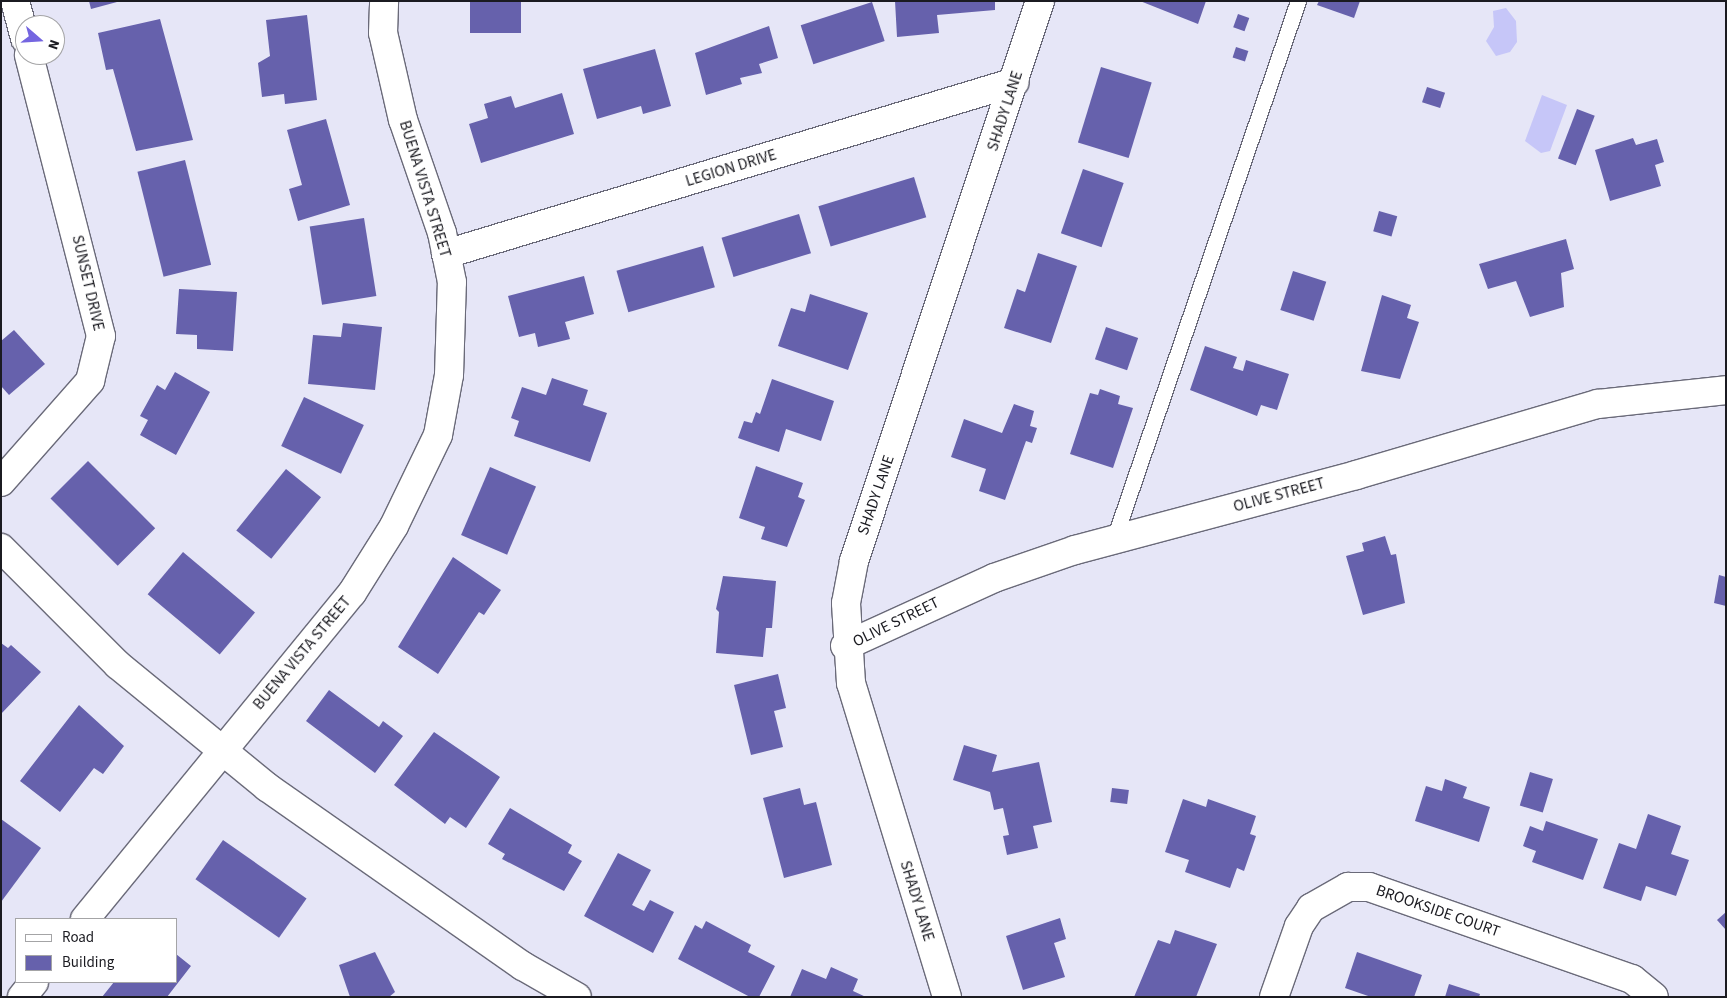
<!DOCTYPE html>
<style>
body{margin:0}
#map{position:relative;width:1727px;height:998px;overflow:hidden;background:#e6e6f7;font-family:"Source Sans 3",sans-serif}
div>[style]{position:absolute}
.water>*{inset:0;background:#c6c6f8}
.building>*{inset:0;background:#6661ac;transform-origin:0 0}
.roads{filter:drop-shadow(1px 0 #6a6a79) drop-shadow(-1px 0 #6a6a79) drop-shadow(0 1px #6a6a79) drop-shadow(0 -1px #6a6a79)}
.service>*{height:15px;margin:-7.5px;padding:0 7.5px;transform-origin:7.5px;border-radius:7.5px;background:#fff}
.minor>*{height:28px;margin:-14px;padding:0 14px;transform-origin:14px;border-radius:14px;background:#fff}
span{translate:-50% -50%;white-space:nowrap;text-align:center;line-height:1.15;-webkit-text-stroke:4px #fff;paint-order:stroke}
.street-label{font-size:16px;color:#1b1b21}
.frame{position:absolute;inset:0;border:2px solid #1b1b21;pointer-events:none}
.legend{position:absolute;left:15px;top:918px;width:162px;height:65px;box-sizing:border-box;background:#fff;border:1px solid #a4a4a6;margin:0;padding:6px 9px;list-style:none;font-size:15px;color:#1b1b21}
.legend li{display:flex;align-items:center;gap:10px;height:25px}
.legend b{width:25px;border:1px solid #a4a4a6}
.north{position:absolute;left:15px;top:15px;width:50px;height:50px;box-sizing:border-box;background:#fff;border:1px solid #a4a4a6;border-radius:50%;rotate:109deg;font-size:14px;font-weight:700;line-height:20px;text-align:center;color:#1b1b21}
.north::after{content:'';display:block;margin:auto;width:18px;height:22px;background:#7465e0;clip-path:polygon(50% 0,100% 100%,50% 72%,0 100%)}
</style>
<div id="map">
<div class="water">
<div style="clip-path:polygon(1506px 8px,1516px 21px,1517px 42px,1510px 52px,1496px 56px,1486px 41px,1494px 27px,1493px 11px)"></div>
<div style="clip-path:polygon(1542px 95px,1567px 105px,1550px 151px,1541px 153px,1525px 141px)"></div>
</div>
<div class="building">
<div style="clip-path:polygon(89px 1px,117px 1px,117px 2px,91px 9px)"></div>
<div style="left:470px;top:1px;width:51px;height:32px"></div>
<div style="clip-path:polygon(895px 1px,995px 1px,995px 10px,937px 15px,939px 33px,897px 37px)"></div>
<div style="clip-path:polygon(1140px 1px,1206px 1px,1198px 24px)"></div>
<div style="clip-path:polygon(1319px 1px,1360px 1px,1354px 18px,1317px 5px)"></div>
<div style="left:872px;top:2px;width:41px;height:75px;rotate:72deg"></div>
<div style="left:1238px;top:14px;width:12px;height:14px;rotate:20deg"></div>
<div style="clip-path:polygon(307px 15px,317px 100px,285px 104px,284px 94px,262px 97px,258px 63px,270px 56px,266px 20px)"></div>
<div style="clip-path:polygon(160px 19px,193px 140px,136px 151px,113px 69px,106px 70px,98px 33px)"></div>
<div style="clip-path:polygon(769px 26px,778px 58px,759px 64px,762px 73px,740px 78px,742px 84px,706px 95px,695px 53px)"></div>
<div style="left:1236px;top:47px;width:13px;height:11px;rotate:18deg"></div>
<div style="clip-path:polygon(655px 49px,671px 106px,643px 114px,641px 106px,597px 119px,583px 69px)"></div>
<div style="left:1101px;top:67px;width:53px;height:79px;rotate:17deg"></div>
<div style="left:1427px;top:87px;width:19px;height:16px;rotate:18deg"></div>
<div style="clip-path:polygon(562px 93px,574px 134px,481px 163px,469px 124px,488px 118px,484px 104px,511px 96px,515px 108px)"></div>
<div style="left:1577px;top:109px;width:19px;height:53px;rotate:21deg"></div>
<div style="clip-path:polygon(326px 119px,350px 205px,298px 221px,289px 189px,302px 185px,287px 130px)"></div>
<div style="clip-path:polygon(1633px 138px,1636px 145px,1657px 139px,1664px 162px,1655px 165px,1661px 186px,1610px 201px,1595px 150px)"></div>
<div style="left:185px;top:160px;width:108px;height:49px;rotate:76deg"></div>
<div style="left:1083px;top:169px;width:43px;height:68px;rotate:19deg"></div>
<div style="left:914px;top:177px;width:42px;height:100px;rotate:73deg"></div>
<div style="left:1379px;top:211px;width:19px;height:21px;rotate:16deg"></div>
<div style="left:799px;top:214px;width:41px;height:81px;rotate:73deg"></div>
<div style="left:364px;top:218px;width:79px;height:55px;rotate:81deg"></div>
<div style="clip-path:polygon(1566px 239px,1574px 269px,1561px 273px,1564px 307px,1530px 317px,1516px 281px,1488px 289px,1479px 264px)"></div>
<div style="left:703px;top:246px;width:43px;height:90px;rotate:74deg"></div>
<div style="clip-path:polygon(1038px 253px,1077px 266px,1051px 343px,1004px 328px,1017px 289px,1025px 292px)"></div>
<div style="left:1293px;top:271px;width:35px;height:41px;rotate:18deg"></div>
<div style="clip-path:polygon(584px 276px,594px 314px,565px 322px,570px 339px,538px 347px,535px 333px,519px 337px,508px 296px)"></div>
<div style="clip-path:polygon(179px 289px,237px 292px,233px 351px,197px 349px,197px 335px,176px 334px)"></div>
<div style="clip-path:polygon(810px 294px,868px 313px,848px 370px,778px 346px,791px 308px,805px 312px)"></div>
<div style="clip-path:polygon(1382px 295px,1411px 305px,1407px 318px,1419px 322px,1400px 379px,1361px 371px)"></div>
<div style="clip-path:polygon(343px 323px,382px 327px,375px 390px,308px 384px,313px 335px,341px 337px)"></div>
<div style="left:1106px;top:327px;width:34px;height:34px;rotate:19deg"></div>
<div style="clip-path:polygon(14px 330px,45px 364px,9px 395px,1px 386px,1px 341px)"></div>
<div style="clip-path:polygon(1205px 346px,1237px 357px,1233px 368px,1243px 371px,1246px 360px,1289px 374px,1277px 410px,1261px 405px,1257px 416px,1190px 390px)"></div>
<div style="clip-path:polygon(175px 372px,210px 392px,176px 455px,140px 435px,148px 420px,140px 416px,157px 385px,165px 390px)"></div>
<div style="clip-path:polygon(552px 378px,588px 390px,583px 405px,607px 413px,590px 462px,514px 436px,519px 421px,511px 418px,522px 387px,546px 395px)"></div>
<div style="clip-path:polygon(772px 379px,834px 401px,821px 441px,786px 429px,779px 452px,738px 438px,744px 421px,752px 423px,756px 412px,760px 414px)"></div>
<div style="clip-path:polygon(1100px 389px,1120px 396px,1118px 404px,1133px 408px,1113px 468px,1070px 454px,1090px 393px,1098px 395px)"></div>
<div style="left:304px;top:397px;width:66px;height:54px;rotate:25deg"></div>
<div style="clip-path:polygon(1014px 404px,1034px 411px,1030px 426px,1037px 428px,1032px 443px,1026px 441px,1005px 500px,979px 491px,986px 469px,951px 457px,964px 419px,1002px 433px)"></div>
<div style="left:88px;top:461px;width:95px;height:53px;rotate:45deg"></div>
<div style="clip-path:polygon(756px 466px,803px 483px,798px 497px,805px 500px,787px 547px,761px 539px,765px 527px,739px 518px)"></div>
<div style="left:490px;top:467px;width:50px;height:74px;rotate:23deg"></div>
<div style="left:286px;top:469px;width:45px;height:79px;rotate:39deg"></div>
<div style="clip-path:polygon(1385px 536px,1391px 555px,1396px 554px,1405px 603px,1363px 615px,1346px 556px,1364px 551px,1362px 543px)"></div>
<div style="left:183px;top:552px;width:94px;height:55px;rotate:40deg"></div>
<div style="clip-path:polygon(453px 557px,501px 590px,484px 615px,479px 612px,438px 674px,398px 647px)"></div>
<div style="clip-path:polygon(1719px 575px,1726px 577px,1726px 606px,1714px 603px)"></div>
<div style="clip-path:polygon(723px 576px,776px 581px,772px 628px,766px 628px,763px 657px,716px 653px,719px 612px,716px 609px)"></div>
<div style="clip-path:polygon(1px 643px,8px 648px,11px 645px,41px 672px,1px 714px)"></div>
<div style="clip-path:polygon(778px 674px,786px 708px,774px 711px,783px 747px,751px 755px,734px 685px)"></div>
<div style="clip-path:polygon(329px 690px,379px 727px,383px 721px,403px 736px,375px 773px,306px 721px)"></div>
<div style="clip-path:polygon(79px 705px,124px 746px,103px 774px,94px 768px,60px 812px,20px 781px)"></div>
<div style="clip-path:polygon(434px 732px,500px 777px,466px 828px,450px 817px,445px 824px,394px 785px)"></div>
<div style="clip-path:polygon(964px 745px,997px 755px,992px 772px,1039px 762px,1052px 822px,1033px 826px,1038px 848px,1007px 855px,1003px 836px,1009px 835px,1003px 808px,994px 810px,990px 792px,953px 780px)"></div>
<div style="left:1530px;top:772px;width:24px;height:35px;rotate:17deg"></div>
<div style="clip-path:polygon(1445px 779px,1467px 787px,1463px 798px,1490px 807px,1479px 842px,1415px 821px,1426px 786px,1442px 791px)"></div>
<div style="clip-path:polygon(800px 788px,804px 805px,816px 802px,832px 865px,784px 878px,763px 798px)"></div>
<div style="left:1112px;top:788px;width:17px;height:14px;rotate:7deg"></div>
<div style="clip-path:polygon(1183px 799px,1206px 807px,1208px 799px,1256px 816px,1250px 834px,1256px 836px,1244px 871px,1237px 868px,1230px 888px,1185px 872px,1189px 860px,1165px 852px)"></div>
<div style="clip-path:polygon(510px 808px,572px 845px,568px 853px,582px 861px,564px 891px,502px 859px,505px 854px,488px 844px)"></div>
<div style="clip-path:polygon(1648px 814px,1681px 826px,1671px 854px,1689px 860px,1676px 896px,1646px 886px,1641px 901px,1603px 888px,1619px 843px,1636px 849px)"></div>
<div style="clip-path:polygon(1px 819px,41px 848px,1px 902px)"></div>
<div style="clip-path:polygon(1546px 821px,1598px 839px,1583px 880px,1532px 862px,1536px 851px,1523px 846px,1530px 826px,1543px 831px)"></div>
<div style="left:223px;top:840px;width:102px;height:48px;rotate:35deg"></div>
<div style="clip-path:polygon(618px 853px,651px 870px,632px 905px,644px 911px,650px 900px,674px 912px,653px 953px,584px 916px)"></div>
<div style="clip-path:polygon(1726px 912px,1726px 930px,1717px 920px)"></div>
<div style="clip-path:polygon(1060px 918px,1066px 939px,1054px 943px,1065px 977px,1023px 990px,1006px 936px)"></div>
<div style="clip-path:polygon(706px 921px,751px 945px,748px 952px,775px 966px,759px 997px,750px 997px,678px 959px,695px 925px,702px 929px)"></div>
<div style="clip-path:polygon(1175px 930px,1217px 944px,1196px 997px,1134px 997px,1158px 940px,1170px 944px)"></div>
<div style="clip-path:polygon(375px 952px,395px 992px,389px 997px,350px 997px,339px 965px)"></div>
<div style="clip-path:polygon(1357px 952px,1422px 975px,1414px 997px,1371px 997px,1345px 988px)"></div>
<div style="clip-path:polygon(176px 954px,191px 966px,167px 997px,102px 997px,114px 982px,176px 982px)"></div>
<div style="clip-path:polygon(831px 967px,858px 979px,853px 991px,866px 997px,790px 997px,802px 969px,826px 979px)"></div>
<div style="clip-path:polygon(1449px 984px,1480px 994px,1479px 997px,1445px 997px)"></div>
</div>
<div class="roads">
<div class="service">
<div style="left:1114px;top:539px;width:569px;rotate:-71.12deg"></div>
</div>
<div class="minor">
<div style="left:15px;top:1px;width:39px;rotate:75deg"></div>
<div style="left:446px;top:254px;width:594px;rotate:-16.82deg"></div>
<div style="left:1px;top:482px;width:135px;rotate:-48.6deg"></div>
<div style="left:90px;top:381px;width:46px;rotate:-76.3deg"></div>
<div style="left:101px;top:336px;width:290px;rotate:-104.4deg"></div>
<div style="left:1px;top:548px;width:165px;rotate:45deg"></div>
<div style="left:118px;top:665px;width:193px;rotate:39.3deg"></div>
<div style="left:267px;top:787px;width:312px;rotate:35deg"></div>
<div style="left:523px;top:966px;width:62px;rotate:29.9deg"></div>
<div style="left:845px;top:646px;width:164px;rotate:-24.5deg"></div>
<div style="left:994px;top:578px;width:86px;rotate:-19.1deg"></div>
<div style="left:1075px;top:550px;width:291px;rotate:-14.9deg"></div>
<div style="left:1356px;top:475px;width:252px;rotate:-16.4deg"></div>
<div style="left:1598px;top:404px;width:129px;rotate:-6.2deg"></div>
<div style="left:85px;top:919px;width:421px;rotate:-50.7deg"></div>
<div style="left:352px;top:593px;width:79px;rotate:-57.9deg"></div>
<div style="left:394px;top:526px;width:101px;rotate:-64.2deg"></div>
<div style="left:438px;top:435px;width:61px;rotate:-79.6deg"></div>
<div style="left:449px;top:375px;width:93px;rotate:-88.2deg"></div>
<div style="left:452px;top:282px;width:50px;rotate:-101.5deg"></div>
<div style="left:442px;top:233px;width:120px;rotate:-109deg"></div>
<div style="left:403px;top:120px;width:89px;rotate:-102.9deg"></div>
<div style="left:383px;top:33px;width:32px;rotate:-88deg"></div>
<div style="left:22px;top:997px;width:19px;rotate:-51deg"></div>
<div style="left:947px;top:997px;width:328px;rotate:-107deg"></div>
<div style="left:851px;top:683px;width:80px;rotate:-93.6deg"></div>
<div style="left:846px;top:603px;width:43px;rotate:-79.2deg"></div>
<div style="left:854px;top:561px;width:590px;rotate:-71.63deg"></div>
<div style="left:1274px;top:997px;width:75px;rotate:-70.6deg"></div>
<div style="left:1299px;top:926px;width:22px;rotate:-56deg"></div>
<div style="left:1311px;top:908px;width:43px;rotate:-29.6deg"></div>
<div style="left:1348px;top:887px;width:21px"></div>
<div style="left:1369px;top:887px;width:279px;rotate:19.3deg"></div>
<div style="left:1632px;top:979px;width:28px;rotate:39deg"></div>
</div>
</div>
<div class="street-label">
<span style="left:1005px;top:111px;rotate:-72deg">SHADY LANE</span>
<span style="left:731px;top:168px;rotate:-17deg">LEGION DRIVE</span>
<span style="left:425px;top:189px;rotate:73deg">BUENA VISTA STREET</span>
<span style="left:88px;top:283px;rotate:77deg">SUNSET DRIVE</span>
<span style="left:876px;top:495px;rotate:-71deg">SHADY LANE</span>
<span style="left:1279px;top:495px;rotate:-15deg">OLIVE STREET</span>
<span style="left:896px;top:622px;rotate:-26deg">OLIVE STREET</span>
<span style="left:302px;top:653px;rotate:-50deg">BUENA VISTA STREET</span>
<span style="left:917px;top:901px;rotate:73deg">SHADY LANE</span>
<span style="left:1438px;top:911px;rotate:19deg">BROOKSIDE COURT</span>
</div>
<div class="frame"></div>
<ul class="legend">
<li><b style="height:6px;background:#fff"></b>Road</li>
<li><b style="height:14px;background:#6661ac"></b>Building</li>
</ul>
<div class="north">N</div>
</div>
